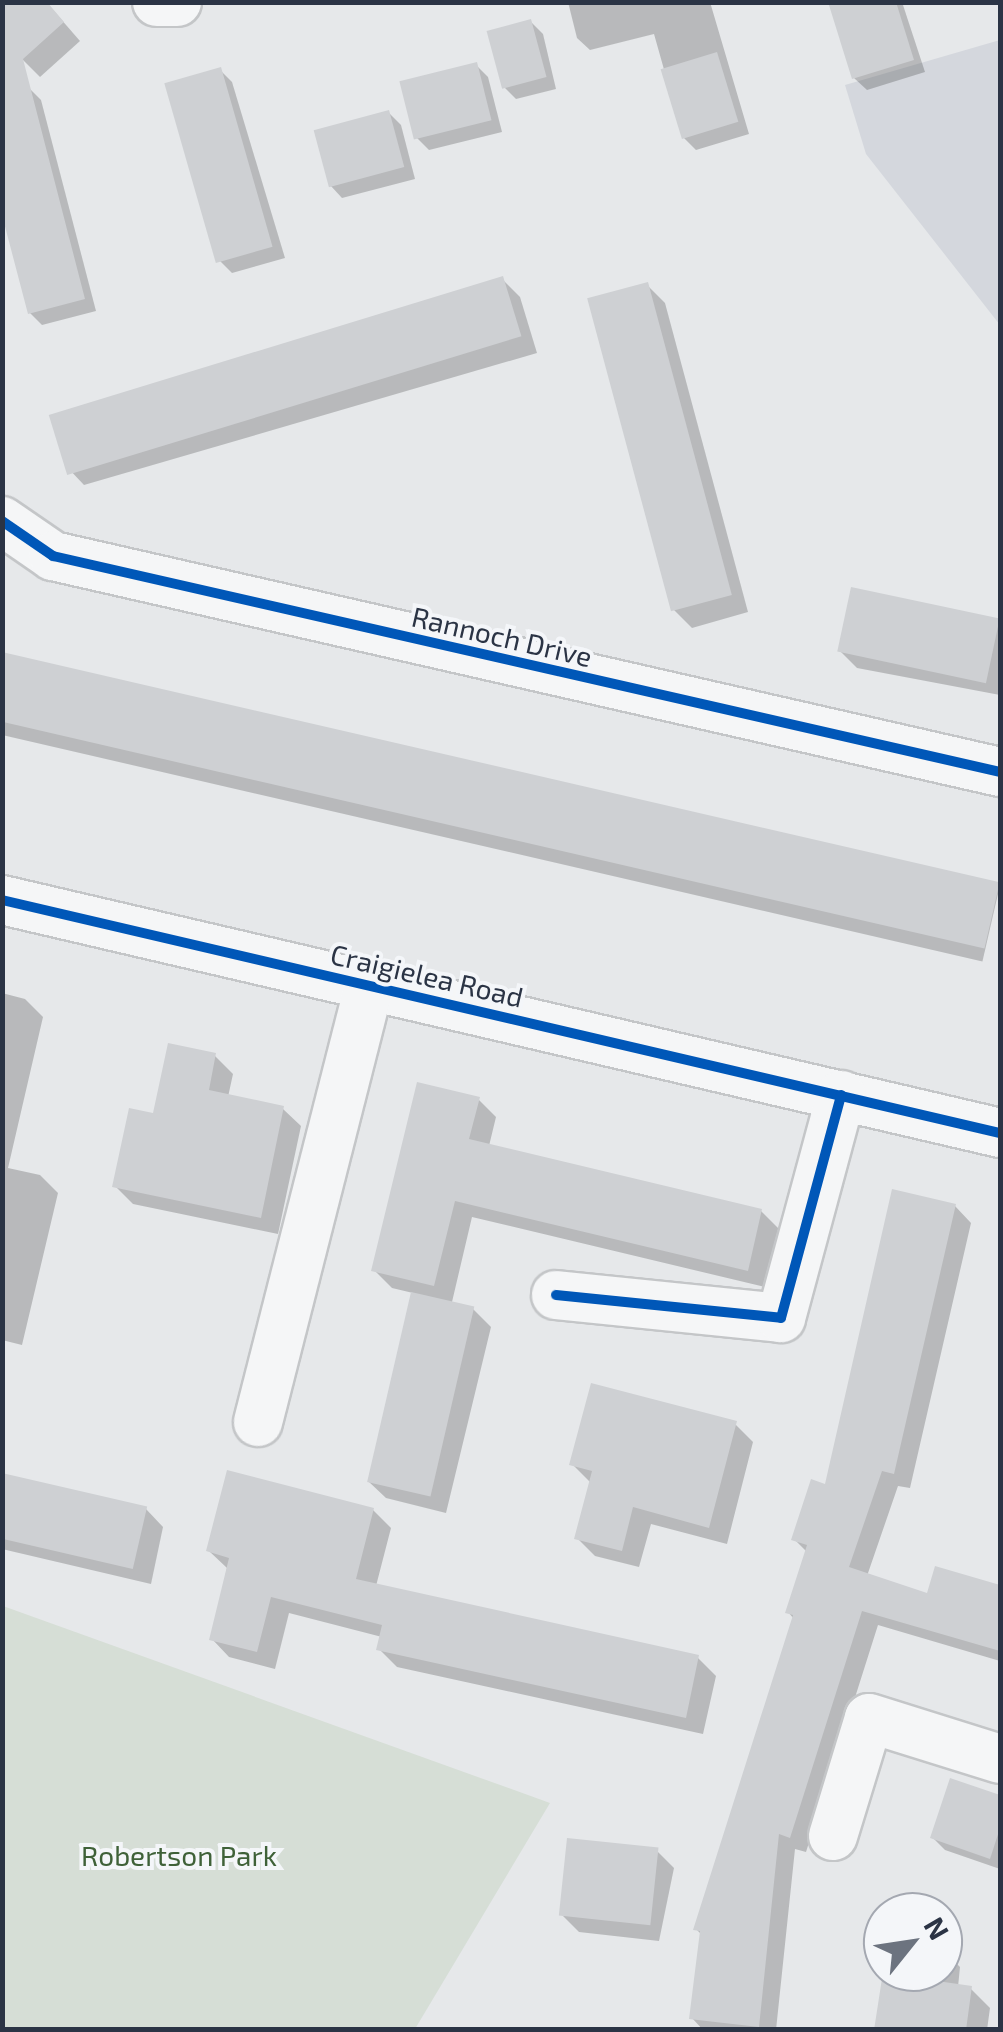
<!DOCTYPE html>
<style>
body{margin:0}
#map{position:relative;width:1003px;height:2032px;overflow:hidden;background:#e6e8ea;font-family:"Exo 2",sans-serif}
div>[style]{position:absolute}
.built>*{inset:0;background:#d4d7dd}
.green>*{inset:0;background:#d6ded6}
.shadow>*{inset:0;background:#0003;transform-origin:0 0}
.building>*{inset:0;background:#ced0d3;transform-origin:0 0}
.roads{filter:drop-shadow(2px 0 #c4c6c8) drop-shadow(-2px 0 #c4c6c8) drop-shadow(0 2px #c4c6c8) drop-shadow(0 -2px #c4c6c8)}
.minor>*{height:48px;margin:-24px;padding:0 24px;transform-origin:24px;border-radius:24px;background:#f5f6f7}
.cycleway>*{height:10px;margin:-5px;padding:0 5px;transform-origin:5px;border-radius:5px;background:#0057b8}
span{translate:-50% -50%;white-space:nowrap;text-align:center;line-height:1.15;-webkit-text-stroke:8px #f4f6f9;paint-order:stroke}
.street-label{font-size:28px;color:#2b3445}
.park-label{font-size:28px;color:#3f6138}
.frame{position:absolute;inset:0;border:5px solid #2b3445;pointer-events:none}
.north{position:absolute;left:863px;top:1892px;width:100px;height:100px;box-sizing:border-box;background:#f4f6f9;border:2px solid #a4a8b1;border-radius:50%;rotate:60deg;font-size:28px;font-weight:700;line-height:40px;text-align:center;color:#2b3445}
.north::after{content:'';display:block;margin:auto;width:35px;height:45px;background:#6c737f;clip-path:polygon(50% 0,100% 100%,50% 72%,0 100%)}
</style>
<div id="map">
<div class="built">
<div style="clip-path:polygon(1000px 40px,1000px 325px,866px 154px,845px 85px)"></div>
</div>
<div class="green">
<div style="clip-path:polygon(3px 1606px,550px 1803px,415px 2029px,3px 2029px)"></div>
</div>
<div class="shadow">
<div style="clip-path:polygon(46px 2px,80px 41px,40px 77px,22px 59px)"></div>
<div style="clip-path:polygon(568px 2px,710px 2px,749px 134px,696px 150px,683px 137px,654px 34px,590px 50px,577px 38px)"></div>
<div style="clip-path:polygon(831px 2px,902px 2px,925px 72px,867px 90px,854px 78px)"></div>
<div style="clip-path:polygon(530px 21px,543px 34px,556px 89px,516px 99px,504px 87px)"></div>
<div style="clip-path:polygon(476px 65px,488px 77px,502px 132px,429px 150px,417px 138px)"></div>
<div style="clip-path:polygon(220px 70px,232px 82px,285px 258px,232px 273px,220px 261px)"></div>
<div style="clip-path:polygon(29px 88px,41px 100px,96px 311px,42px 325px,30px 313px)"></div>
<div style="clip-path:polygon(388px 112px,401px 125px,415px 179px,342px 198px,330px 185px)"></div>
<div style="clip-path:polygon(502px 279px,520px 297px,537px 353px,84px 485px,67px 467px)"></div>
<div style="clip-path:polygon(647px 285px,665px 303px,748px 612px,692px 628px,674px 610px)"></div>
<div style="clip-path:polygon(853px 590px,1000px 620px,1000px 695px,857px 668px,839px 650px)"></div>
<div style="left:2px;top:656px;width:1024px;height:77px;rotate:13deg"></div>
<div style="clip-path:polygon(2px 993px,25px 999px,43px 1017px,8px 1168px,40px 1175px,58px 1193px,22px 1345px,2px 1340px)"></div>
<div style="clip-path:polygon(215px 1056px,233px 1074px,228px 1097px,283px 1109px,301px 1126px,278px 1234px,133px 1204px,115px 1186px,155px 1116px)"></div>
<div style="clip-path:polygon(478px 1099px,496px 1117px,489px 1146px,761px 1211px,779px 1229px,765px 1287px,472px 1217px,452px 1302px,473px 1309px,491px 1327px,446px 1513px,386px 1498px,368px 1481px,413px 1293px,392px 1288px,374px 1270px)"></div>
<div style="clip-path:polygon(955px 1206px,971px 1223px,910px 1488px,898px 1486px,867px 1576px,928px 1596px,936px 1569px,1000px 1587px,1000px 1661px,878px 1625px,806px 1852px,795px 1849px,776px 2030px,703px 2030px,692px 2018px,702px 1935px,696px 1929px,794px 1619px,788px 1612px,807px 1552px,794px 1539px,827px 1487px)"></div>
<div style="clip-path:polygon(735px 1424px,753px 1442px,727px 1544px,651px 1524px,639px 1567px,595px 1556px,577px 1538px,590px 1482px,572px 1464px)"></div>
<div style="clip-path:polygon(2px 1475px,146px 1509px,163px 1527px,151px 1584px,2px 1549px)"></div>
<div style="clip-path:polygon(373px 1510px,391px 1528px,376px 1586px,698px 1658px,716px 1676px,703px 1734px,397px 1667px,379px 1649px,382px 1637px,289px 1613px,275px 1669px,229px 1657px,212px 1639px,227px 1568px,209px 1551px)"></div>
<div style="clip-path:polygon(951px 1781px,1000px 1798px,1000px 1869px,945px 1850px,933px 1838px)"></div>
<div style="clip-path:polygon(657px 1851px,674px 1868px,659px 1941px,579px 1932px,561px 1914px)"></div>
<div style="clip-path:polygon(943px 1950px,960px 1967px,958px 1987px,971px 1989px,990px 2008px,987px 2030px,876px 2030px,884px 1972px,943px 1972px)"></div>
</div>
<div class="building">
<div style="clip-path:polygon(2px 2px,47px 2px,64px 22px,23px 59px,85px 299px,28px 314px,2px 215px)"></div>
<div style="clip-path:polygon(828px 2px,896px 2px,914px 60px,852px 79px)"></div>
<div style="left:531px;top:19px;width:60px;height:46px;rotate:75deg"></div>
<div style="left:717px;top:52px;width:73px;height:59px;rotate:73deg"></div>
<div style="left:477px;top:62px;width:60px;height:80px;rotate:76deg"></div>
<div style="left:221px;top:67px;width:187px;height:59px;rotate:74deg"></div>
<div style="left:389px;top:110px;width:59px;height:78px;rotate:75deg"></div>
<div style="left:503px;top:276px;width:63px;height:475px;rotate:73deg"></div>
<div style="left:648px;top:282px;width:324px;height:63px;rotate:75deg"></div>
<div style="left:851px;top:587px;width:152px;height:66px;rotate:12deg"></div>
<div style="left:2px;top:652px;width:1024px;height:68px;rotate:13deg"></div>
<div style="clip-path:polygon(168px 1043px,216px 1053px,209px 1090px,284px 1106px,261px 1218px,112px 1187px,129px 1108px,153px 1113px)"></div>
<div style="clip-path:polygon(417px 1082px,480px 1097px,469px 1139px,762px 1209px,748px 1271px,455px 1201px,434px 1286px,371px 1271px)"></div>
<div style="clip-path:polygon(892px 1189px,956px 1204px,894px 1474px,882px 1471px,849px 1567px,927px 1593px,935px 1566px,1000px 1585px,1000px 1651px,862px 1611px,790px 1838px,779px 1834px,759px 2027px,689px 2019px,700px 1931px,693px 1930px,793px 1615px,785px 1613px,807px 1545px,791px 1540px,811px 1479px,825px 1484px)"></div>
<div style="left:411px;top:1292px;width:65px;height:195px;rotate:13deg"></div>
<div style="clip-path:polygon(591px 1383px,737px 1421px,709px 1528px,633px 1507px,622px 1551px,574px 1539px,592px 1471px,569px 1465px)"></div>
<div style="clip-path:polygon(227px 1470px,374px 1508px,356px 1579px,699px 1655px,686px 1718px,376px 1650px,382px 1625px,271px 1597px,257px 1652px,209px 1640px,229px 1558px,206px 1551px)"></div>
<div style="left:2px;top:1473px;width:149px;height:64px;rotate:13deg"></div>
<div style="clip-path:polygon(950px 1778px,1000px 1795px,1000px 1828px,990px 1859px,930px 1838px)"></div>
<div style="left:567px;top:1838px;width:92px;height:78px;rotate:6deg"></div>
<div style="clip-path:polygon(883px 1972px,938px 1972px,937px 1981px,972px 1986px,966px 2030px,874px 2030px)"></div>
</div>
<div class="roads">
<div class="minor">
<div style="left:157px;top:2px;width:20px"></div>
<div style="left:2px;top:521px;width:62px;rotate:34.5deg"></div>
<div style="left:53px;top:556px;width:971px;rotate:12.85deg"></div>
<div style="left:2px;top:900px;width:1025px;rotate:13.14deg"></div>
<div style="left:556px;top:1295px;width:226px;rotate:5.8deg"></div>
<div style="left:781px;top:1318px;width:231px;rotate:-74.9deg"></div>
<div style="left:258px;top:1422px;width:451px;rotate:-75.7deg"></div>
<div style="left:833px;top:1836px;width:123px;rotate:-73deg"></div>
<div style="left:869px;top:1718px;width:137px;rotate:17.4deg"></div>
</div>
</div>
<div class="cycleway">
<div style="left:2px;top:521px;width:62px;rotate:34.5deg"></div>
<div style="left:53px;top:556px;width:971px;rotate:12.85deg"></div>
<div style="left:2px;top:900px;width:1025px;rotate:13.14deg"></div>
<div style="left:556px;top:1295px;width:226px;rotate:5.8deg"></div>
<div style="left:781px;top:1318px;width:231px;rotate:-74.9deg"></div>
</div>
<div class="street-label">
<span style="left:502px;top:636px;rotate:13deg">Rannoch Drive</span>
<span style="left:427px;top:975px;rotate:13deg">Craigielea Road</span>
</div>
<div class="park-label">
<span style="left:179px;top:1855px">Robertson Park</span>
</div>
<div class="frame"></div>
<div class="north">N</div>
</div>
